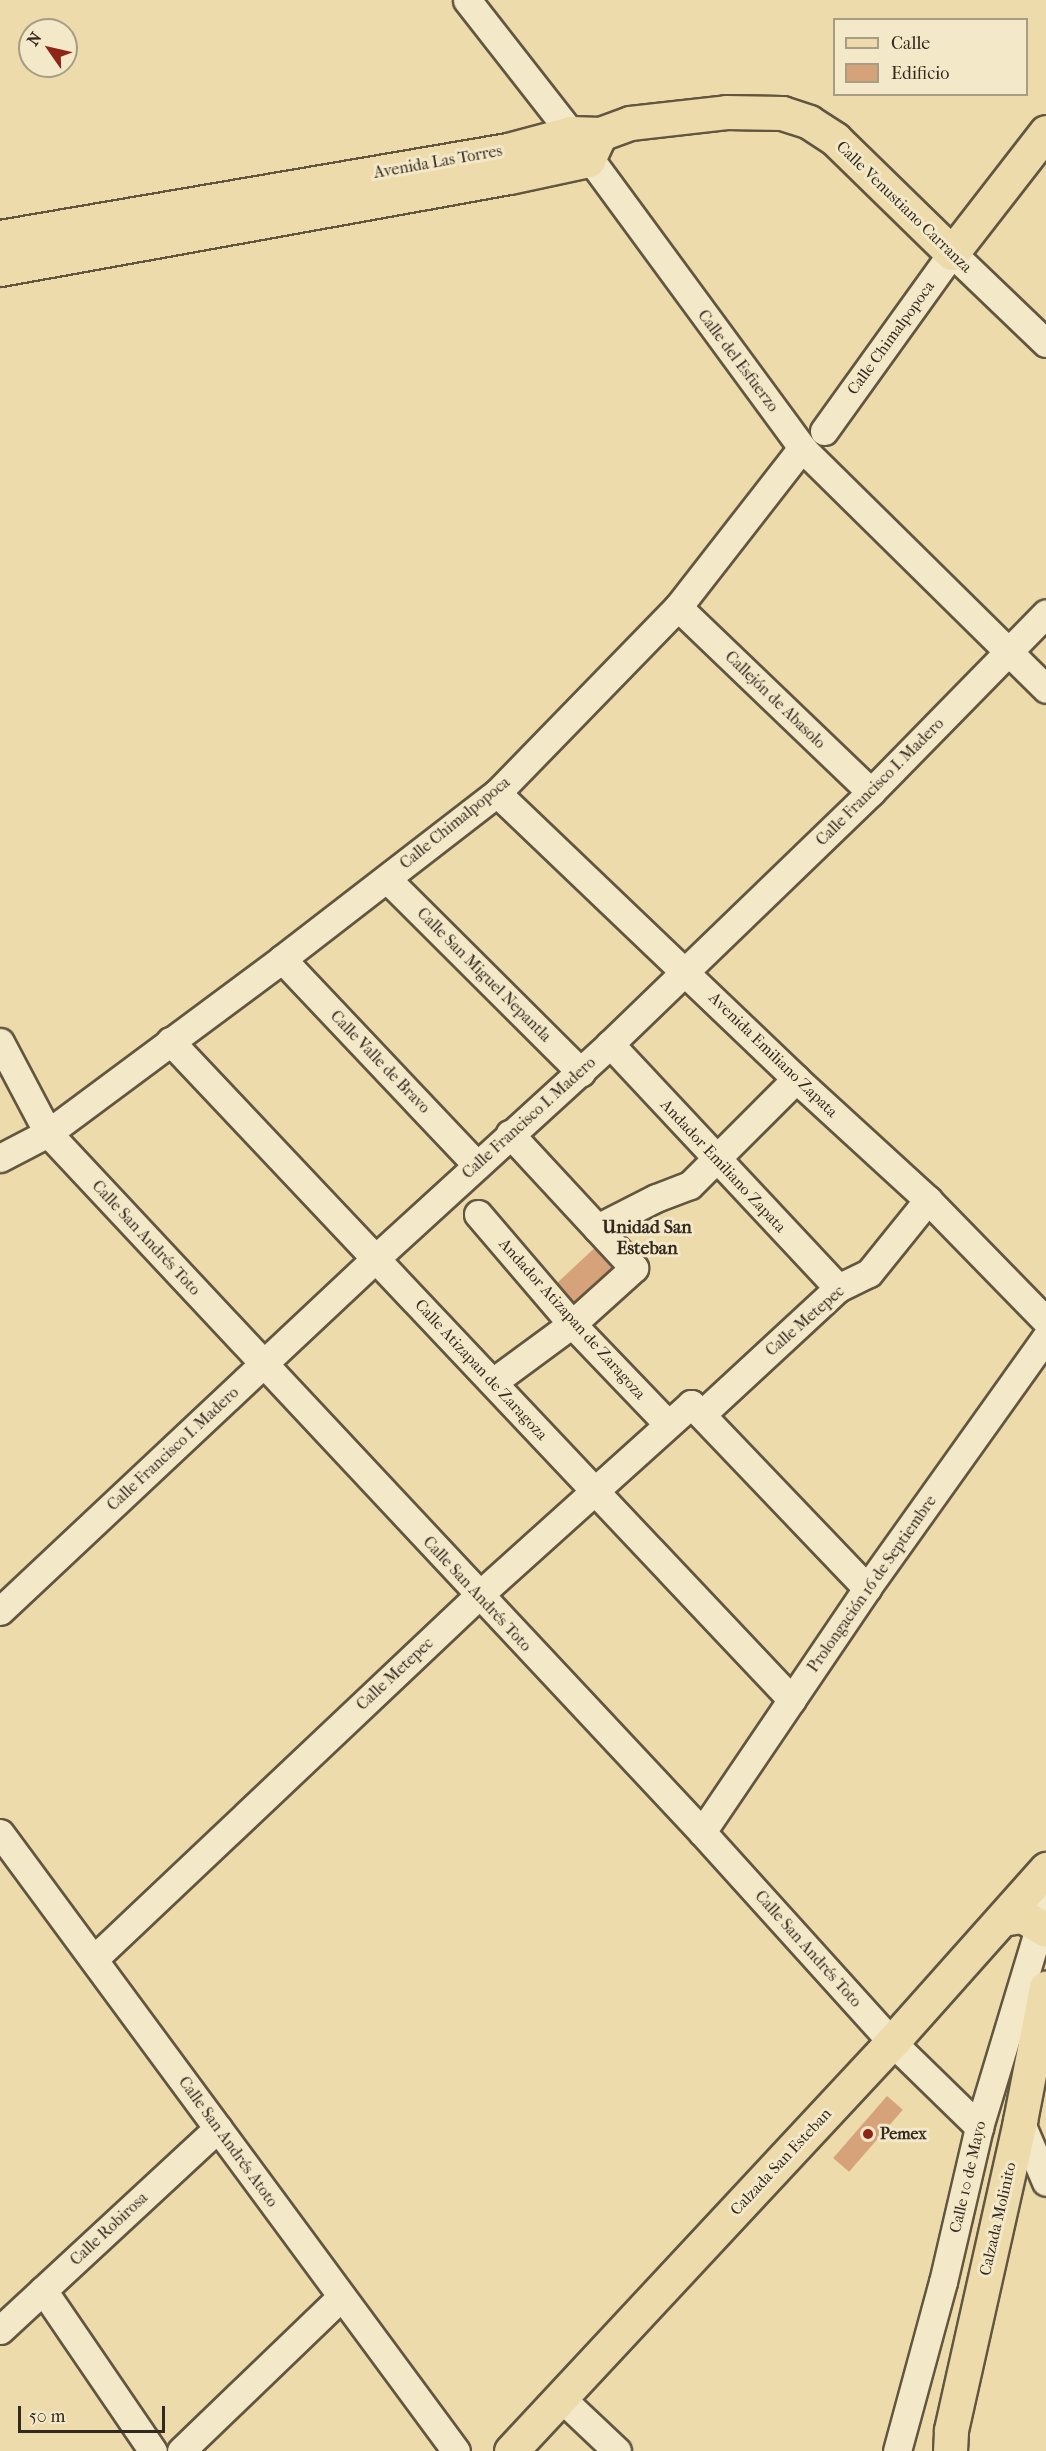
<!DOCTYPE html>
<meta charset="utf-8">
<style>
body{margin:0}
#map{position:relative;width:1046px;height:2451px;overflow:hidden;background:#eddbab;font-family:"IM FELL French Canon",serif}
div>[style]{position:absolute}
.building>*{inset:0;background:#d5a27a;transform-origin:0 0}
.roads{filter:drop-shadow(2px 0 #625641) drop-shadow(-2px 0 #625641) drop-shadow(0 2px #625641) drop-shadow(0 -2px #625641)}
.minor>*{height:27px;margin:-13.5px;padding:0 13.5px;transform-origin:13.5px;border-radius:13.5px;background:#f3e8c8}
.major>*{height:33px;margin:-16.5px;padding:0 16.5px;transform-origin:16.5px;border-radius:16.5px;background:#eddbab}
.dots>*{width:16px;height:16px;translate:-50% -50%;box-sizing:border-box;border:3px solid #f3e8c8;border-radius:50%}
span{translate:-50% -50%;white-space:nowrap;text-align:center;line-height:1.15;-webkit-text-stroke:6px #f3e8c8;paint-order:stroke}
.street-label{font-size:16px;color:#34291e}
.poi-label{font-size:16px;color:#34291e;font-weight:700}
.left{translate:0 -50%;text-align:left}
.neighbourhood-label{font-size:18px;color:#34291e;font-weight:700}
.legend{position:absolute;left:833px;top:18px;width:195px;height:78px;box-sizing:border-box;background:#f3e8c8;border:2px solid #a79c84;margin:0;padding:8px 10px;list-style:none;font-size:18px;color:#34291e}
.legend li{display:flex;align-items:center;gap:12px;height:30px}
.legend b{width:30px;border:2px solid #a79c84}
.north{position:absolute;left:18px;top:18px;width:60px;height:60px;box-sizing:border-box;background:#f3e8c8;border:2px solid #a79c84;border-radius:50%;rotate:304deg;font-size:16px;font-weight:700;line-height:24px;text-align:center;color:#34291e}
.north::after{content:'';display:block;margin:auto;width:21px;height:27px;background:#8f2418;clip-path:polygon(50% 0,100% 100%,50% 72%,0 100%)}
.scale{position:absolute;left:18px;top:2406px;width:147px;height:27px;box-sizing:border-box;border:3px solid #34291e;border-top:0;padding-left:8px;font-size:18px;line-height:21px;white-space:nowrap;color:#34291e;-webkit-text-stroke:4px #f3e8c8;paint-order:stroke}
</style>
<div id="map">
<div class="building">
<div style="left:601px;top:1242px;width:37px;height:65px;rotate:47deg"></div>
<div style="left:887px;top:2096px;width:21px;height:82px;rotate:41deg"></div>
</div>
<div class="roads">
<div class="minor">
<div style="left:467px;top:0;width:169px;rotate:52deg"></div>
<div style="left:571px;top:133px;width:391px;rotate:53.7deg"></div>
<div style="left:802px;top:448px;width:343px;rotate:44.6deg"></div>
<div style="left:824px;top:431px;width:219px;rotate:-54.3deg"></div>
<div style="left:952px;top:253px;width:130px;rotate:43.8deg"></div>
<div style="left:678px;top:607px;width:267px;rotate:43.8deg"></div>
<div style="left:497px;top:793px;width:414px;rotate:43.7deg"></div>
<div style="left:796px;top:1079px;width:179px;rotate:42.5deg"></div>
<div style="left:928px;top:1200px;width:169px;rotate:45.7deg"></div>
<div style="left:387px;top:879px;width:274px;rotate:44.9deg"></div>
<div style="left:282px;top:959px;width:284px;rotate:46.6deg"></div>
<div style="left:170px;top:1041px;width:906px;rotate:46.65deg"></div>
<div style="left:0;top:1042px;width:103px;rotate:62.2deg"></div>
<div style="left:48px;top:1133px;width:957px;rotate:46.9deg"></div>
<div style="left:702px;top:1832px;width:283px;rotate:47.9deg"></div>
<div style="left:892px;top:2042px;width:122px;rotate:44.3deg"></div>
<div style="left:610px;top:1044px;width:334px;rotate:46.9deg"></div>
<div style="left:0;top:1158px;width:54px;rotate:-27.5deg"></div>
<div style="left:48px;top:1133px;width:292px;rotate:-36.6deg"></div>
<div style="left:282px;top:959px;width:272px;rotate:-37.7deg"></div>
<div style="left:497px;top:793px;width:260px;rotate:-45.8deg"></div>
<div style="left:678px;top:607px;width:202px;rotate:-52.1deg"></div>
<div style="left:478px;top:1214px;width:145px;rotate:49.5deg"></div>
<div style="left:572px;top:1324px;width:137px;rotate:46.2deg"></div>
<div style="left:597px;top:1228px;width:66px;rotate:-27deg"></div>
<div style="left:656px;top:1198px;width:36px;rotate:-21deg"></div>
<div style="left:690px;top:1185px;width:150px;rotate:-45deg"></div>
<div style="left:493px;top:1382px;width:98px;rotate:-36.3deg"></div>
<div style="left:572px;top:1324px;width:84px;rotate:-42.1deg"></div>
<div style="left:634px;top:1268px;width:183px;rotate:-132.8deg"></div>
<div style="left:702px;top:1414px;width:185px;rotate:-42.8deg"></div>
<div style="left:838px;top:1288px;width:34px;rotate:-26deg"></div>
<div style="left:869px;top:1273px;width:94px;rotate:-51.1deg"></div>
<div style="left:0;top:1611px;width:516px;rotate:-43.19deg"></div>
<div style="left:376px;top:1258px;width:317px;rotate:-42.4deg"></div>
<div style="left:610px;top:1044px;width:363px;rotate:-44deg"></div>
<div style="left:871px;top:792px;width:250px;rotate:-45.6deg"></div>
<div style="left:702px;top:1832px;width:295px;rotate:-55.9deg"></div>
<div style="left:867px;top:1588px;width:308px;rotate:-54.5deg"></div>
<div style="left:0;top:1833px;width:768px;rotate:53.58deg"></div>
<div style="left:94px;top:1959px;width:528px;rotate:-43.39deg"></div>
<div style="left:478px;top:1596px;width:287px;rotate:-42deg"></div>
<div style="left:691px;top:1404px;width:255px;rotate:46.3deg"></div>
<div style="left:1020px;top:2121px;width:66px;rotate:66.9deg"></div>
<div style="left:43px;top:2290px;width:195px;rotate:55.7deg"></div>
<div style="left:0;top:2330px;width:297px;rotate:-42.8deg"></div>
<div style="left:561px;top:2398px;width:77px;rotate:43.4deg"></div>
<div style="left:181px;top:2451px;width:222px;rotate:-43.9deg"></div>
<div style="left:897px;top:2451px;width:175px;rotate:-74.8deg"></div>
<div style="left:943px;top:2282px;width:159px;rotate:-76.9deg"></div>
<div style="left:979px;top:2127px;width:232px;rotate:-73.2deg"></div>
</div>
<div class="major">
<div style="left:0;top:237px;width:515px;rotate:-9.72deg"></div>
<div style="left:508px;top:150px;width:65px;rotate:-15.1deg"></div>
<div style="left:571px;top:133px;width:29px;rotate:2deg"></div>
<div style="left:600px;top:134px;width:32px;rotate:-20deg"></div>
<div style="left:630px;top:123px;width:97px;rotate:-6.5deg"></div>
<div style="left:726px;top:112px;width:56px;rotate:1deg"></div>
<div style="left:782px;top:113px;width:28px;rotate:18deg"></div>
<div style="left:809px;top:122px;width:31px;rotate:33deg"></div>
<div style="left:835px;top:139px;width:163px;rotate:44.3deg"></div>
<div style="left:952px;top:253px;width:153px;rotate:-52.2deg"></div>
<div style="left:0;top:269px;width:517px;rotate:-10.25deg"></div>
<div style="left:509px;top:177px;width:81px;rotate:-12.1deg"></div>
<div style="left:588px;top:160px;width:29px;rotate:-65deg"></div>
<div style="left:1002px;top:1919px;width:20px;rotate:-9deg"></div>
<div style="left:1022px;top:1916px;width:28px;rotate:30deg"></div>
<div style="left:511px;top:2451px;width:559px;rotate:-47.03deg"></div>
<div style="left:892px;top:2042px;width:232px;rotate:-48.3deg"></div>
<div style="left:950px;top:2451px;width:21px;rotate:-87deg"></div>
<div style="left:951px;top:2430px;width:317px;rotate:-77.4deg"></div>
<div style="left:1020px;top:2121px;width:136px;rotate:-79deg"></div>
</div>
</div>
<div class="dots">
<div style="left:868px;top:2134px;background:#8f2418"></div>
</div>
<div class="street-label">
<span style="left:438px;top:162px;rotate:-10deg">Avenida Las Torres</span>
<span style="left:904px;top:207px;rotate:44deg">Calle Venustiano Carranza</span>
<span style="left:891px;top:338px;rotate:-54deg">Calle Chimalpopoca</span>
<span style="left:738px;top:361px;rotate:53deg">Calle del Esfuerzo</span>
<span style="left:775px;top:700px;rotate:44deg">Callejón de Abasolo</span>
<span style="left:880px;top:782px;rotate:-45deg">Calle Francisco I. Madero</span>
<span style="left:455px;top:823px;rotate:-39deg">Calle Chimalpopoca</span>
<span style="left:484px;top:975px;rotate:45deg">Calle San Miguel Nepantla</span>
<span style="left:773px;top:1055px;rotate:44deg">Avenida Emiliano Zapata</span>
<span style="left:380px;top:1062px;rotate:46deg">Calle Valle de Bravo</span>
<span style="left:529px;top:1118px;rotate:-42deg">Calle Francisco I. Madero</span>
<span style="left:723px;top:1166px;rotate:47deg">Andador Emiliano Zapata</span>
<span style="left:146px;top:1238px;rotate:47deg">Calle San Andrés Toto</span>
<span style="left:572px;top:1319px;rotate:48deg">Andador Atizapan de Zaragoza</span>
<span style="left:805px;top:1321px;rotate:-41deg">Calle Metepec</span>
<span style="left:481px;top:1370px;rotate:47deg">Calle Atizapan de Zaragoza</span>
<span style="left:173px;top:1449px;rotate:-43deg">Calle Francisco I. Madero</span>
<span style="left:872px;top:1584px;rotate:-55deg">Prolongación 16 de Septiembre</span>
<span style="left:477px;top:1594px;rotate:47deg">Calle San Andrés Toto</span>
<span style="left:395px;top:1674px;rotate:-43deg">Calle Metepec</span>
<span style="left:808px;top:1949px;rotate:48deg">Calle San Andrés Toto</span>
<span style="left:228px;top:2142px;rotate:54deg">Calle San Andrés Atoto</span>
<span style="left:781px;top:2162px;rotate:-47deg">Calzada San Esteban</span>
<span style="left:968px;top:2177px;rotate:-77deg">Calle 10 de Mayo</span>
<span style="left:998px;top:2219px;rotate:-77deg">Calzada Molinito</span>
<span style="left:109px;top:2229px;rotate:-43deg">Calle Robirosa</span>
</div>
<div class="poi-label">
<span class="left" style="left:880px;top:2134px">Pemex</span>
</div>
<div class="neighbourhood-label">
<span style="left:647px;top:1239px">Unidad San<br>Esteban</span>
</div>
<ul class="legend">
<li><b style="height:8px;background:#eddbab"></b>Calle</li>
<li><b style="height:16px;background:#d5a27a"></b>Edificio</li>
</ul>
<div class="north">N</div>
<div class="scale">50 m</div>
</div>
